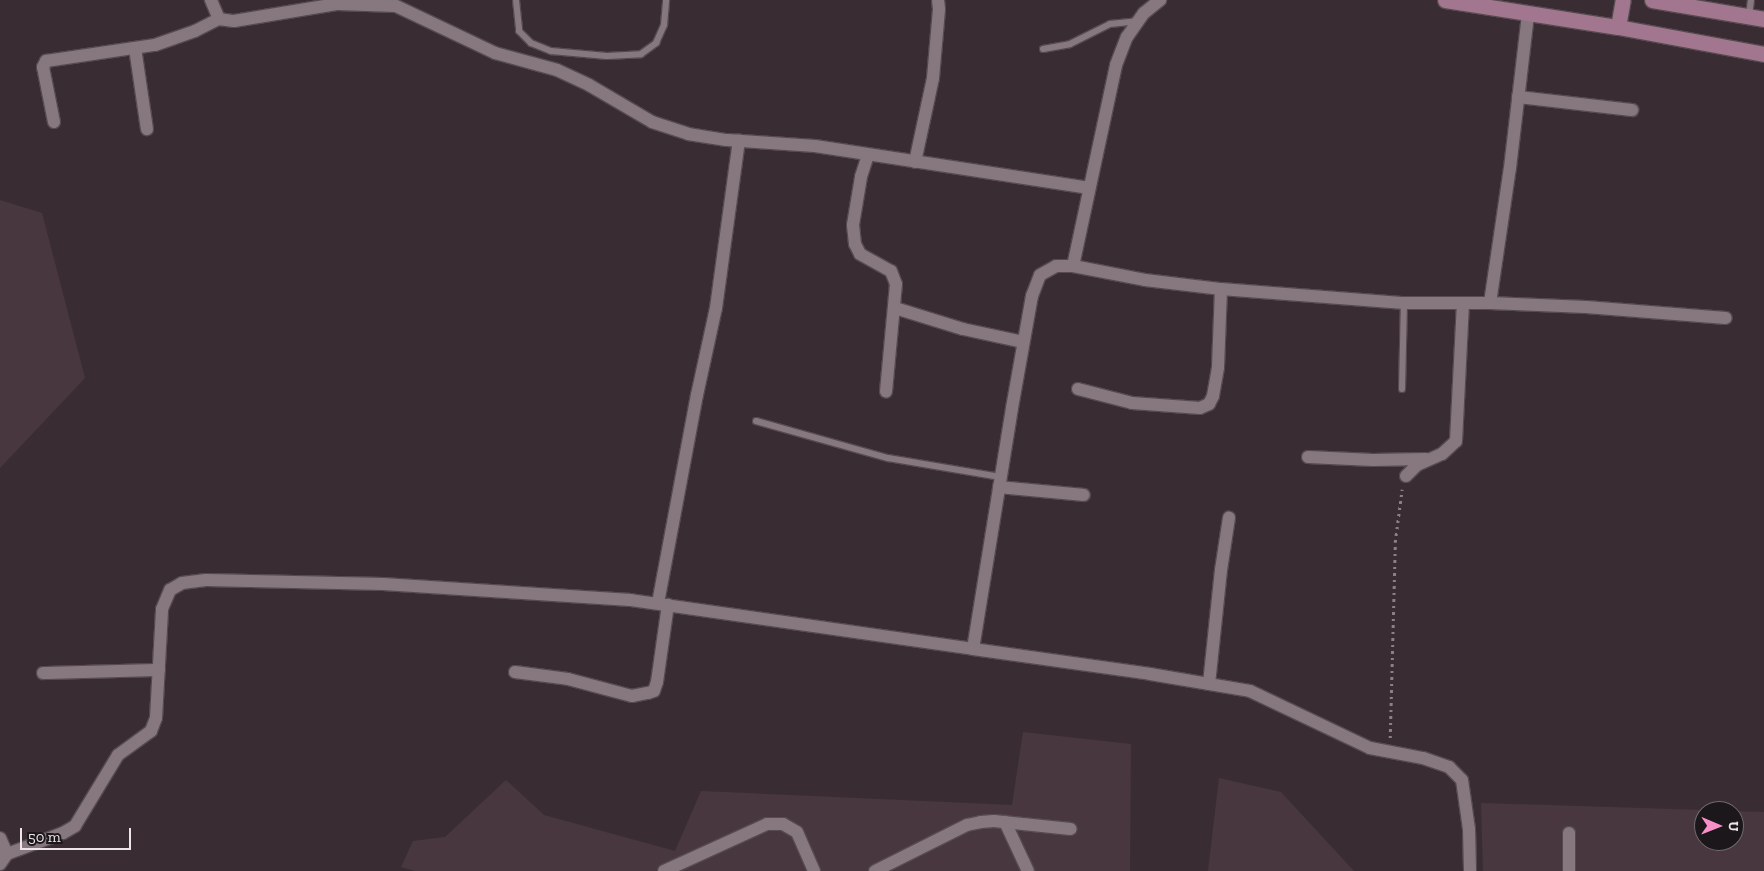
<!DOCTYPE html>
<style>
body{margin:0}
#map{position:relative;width:1764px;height:871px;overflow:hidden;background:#392d33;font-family:"Zilla Slab",serif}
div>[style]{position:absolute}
.built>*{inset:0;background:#48373f}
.path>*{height:2.5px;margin-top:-1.25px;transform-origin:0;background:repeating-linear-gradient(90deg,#8a8085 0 2.5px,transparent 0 6.5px)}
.roads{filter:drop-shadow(1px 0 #554b50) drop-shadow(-1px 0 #554b50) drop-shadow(0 1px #554b50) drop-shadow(0 -1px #554b50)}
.lane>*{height:6px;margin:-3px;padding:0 3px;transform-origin:3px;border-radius:3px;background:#87787f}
.street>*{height:12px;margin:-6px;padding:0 6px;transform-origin:6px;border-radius:6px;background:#87787f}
.secondary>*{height:15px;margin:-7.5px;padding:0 7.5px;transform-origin:7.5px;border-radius:7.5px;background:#a2768e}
span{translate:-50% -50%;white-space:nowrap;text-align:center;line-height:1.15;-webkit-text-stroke:5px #1c171a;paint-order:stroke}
.north{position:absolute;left:1694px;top:801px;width:50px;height:50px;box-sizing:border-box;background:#1c171a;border:1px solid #70696d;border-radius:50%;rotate:91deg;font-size:14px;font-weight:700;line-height:20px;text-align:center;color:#ede5e9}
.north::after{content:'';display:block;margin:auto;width:18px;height:22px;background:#f98fc9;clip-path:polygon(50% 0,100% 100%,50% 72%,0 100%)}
.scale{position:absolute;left:20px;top:828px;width:111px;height:22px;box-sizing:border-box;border:2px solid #ede5e9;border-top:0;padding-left:6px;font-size:15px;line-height:18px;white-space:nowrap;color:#ede5e9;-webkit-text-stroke:4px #1c171a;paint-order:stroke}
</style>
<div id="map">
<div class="built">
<div style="clip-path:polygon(0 200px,42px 213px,85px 378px,0 468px)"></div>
<div style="clip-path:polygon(1023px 732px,1131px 744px,1130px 871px,415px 871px,401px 867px,413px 841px,445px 837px,506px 780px,544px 815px,675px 851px,701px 791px,1012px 805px)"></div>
<div style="clip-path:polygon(1219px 778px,1281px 792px,1354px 871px,1208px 871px)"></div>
<div style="clip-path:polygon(evenodd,1481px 803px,1764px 812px,1764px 871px,1483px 871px,1481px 803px,1704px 811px,1734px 811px,1734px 841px,1704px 841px,1704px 811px)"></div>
</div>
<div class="path">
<div style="left:1390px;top:738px;width:196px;rotate:-88.5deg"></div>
<div style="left:1395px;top:542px;width:53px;rotate:-82.5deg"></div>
</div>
<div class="roads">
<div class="lane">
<div style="left:516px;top:0;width:31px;rotate:84deg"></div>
<div style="left:519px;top:31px;width:17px;rotate:45deg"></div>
<div style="left:531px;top:43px;width:22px;rotate:22deg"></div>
<div style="left:551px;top:51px;width:56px;rotate:5.1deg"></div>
<div style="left:607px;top:56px;width:34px;rotate:-3deg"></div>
<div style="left:641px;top:54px;width:19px;rotate:-36deg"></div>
<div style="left:656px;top:43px;width:20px;rotate:-66deg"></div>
<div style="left:664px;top:25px;width:25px;rotate:-85deg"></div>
<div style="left:1749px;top:16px;width:16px;rotate:-83deg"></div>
<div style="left:1043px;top:49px;width:27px;rotate:-10deg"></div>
<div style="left:1070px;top:44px;width:45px;rotate:-26.6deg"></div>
<div style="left:1110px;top:24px;width:27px;rotate:-6deg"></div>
<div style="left:1402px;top:389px;width:86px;rotate:-88.7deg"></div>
<div style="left:756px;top:421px;width:137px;rotate:15.7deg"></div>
<div style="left:888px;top:458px;width:114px;rotate:9.6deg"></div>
</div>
<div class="street">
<div style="left:219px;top:19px;width:15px;rotate:8deg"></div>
<div style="left:234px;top:21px;width:104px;rotate:-9.4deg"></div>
<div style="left:337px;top:4px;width:59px;rotate:1.9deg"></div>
<div style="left:396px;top:6px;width:110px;rotate:25.4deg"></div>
<div style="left:495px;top:53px;width:64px;rotate:15.3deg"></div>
<div style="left:557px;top:70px;width:35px;rotate:25deg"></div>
<div style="left:589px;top:85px;width:73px;rotate:30.4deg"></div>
<div style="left:652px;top:122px;width:38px;rotate:18deg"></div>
<div style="left:688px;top:134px;width:39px;rotate:9deg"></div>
<div style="left:727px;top:140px;width:88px;rotate:3.9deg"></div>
<div style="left:815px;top:146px;width:276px;rotate:8.7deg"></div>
<div style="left:135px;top:48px;width:82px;rotate:81.6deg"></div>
<div style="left:1518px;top:97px;width:115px;rotate:6.5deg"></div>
<div style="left:54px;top:122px;width:56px;rotate:-101.3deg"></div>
<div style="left:43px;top:67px;width:7px;rotate:-63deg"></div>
<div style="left:46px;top:61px;width:110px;rotate:-8.4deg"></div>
<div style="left:155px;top:45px;width:42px;rotate:-19.3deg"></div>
<div style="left:195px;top:31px;width:27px;rotate:-27deg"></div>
<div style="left:219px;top:19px;width:21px;rotate:-113deg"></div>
<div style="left:868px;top:155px;width:23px;rotate:108deg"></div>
<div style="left:861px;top:177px;width:49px;rotate:99.5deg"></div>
<div style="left:853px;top:225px;width:19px;rotate:84deg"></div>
<div style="left:855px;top:244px;width:11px;rotate:63deg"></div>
<div style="left:860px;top:254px;width:35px;rotate:29deg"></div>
<div style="left:891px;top:271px;width:14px;rotate:69deg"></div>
<div style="left:896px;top:284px;width:108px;rotate:95.3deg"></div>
<div style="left:915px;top:162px;width:86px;rotate:-77.9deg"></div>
<div style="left:933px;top:78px;width:69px;rotate:-85deg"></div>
<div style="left:939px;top:9px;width:9px;rotate:-96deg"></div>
<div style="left:1073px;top:266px;width:206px;rotate:-77.9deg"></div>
<div style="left:1116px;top:65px;width:30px;rotate:-69deg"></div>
<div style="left:1127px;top:37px;width:29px;rotate:-55deg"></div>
<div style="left:1144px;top:13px;width:21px;rotate:-39deg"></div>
<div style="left:1490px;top:303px;width:96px;rotate:2.4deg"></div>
<div style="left:1586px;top:307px;width:140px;rotate:4.5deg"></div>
<div style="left:895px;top:308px;width:71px;rotate:17.2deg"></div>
<div style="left:963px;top:329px;width:61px;rotate:12.2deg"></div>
<div style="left:1078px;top:389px;width:56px;rotate:14.5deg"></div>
<div style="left:1132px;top:403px;width:68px;rotate:4.2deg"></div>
<div style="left:1200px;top:408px;width:10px;rotate:-24deg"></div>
<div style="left:1209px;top:404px;width:9px;rotate:-63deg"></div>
<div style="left:1213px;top:396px;width:29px;rotate:-80deg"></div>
<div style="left:1218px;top:367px;width:78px;rotate:-87.8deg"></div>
<div style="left:1308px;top:457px;width:65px;rotate:2.6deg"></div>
<div style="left:1373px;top:460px;width:53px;rotate:-1.1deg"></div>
<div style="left:1406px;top:476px;width:16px;rotate:-45deg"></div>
<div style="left:1417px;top:465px;width:27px;rotate:-24deg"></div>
<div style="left:1442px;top:454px;width:19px;rotate:-43deg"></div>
<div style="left:1456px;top:441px;width:137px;rotate:-87.1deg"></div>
<div style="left:999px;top:487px;width:85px;rotate:5.4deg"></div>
<div style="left:658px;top:603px;width:212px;rotate:-79.4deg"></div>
<div style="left:697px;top:395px;width:89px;rotate:-77.7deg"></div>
<div style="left:716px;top:308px;width:169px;rotate:-82.2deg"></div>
<div style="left:973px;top:649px;width:179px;rotate:8deg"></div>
<div style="left:1150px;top:674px;width:101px;rotate:9.6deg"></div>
<div style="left:1250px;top:691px;width:133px;rotate:25.4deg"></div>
<div style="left:1370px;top:748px;width:54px;rotate:10.7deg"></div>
<div style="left:1423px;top:758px;width:28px;rotate:19deg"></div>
<div style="left:1449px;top:767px;width:18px;rotate:45deg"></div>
<div style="left:1462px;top:780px;width:49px;rotate:81.9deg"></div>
<div style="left:1469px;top:829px;width:42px;rotate:88.6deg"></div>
<div style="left:515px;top:672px;width:53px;rotate:7.5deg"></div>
<div style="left:568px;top:679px;width:66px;rotate:14.9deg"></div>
<div style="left:632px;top:696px;width:16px;rotate:-11deg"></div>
<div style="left:648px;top:693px;width:6px;rotate:-18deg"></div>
<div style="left:654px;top:691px;width:9px;rotate:-72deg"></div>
<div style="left:657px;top:682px;width:78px;rotate:-81.9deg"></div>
<div style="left:43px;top:673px;width:116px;rotate:-1.5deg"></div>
<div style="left:1209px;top:684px;width:115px;rotate:-84deg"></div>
<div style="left:1221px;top:570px;width:53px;rotate:-81.3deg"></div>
<div style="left:1005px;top:822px;width:54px;rotate:64.9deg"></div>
<div style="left:1569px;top:833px;width:38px;rotate:90deg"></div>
<div style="left:0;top:838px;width:17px;rotate:66deg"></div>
<div style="left:0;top:864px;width:12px;rotate:-55deg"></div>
<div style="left:7px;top:854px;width:60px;rotate:-20.6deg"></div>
<div style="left:63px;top:833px;width:14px;rotate:-30deg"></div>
<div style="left:75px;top:826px;width:83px;rotate:-58.8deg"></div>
<div style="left:118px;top:755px;width:41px;rotate:-36deg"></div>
<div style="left:151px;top:731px;width:14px;rotate:-69deg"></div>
<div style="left:156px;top:718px;width:109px;rotate:-86.8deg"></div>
<div style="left:162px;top:609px;width:21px;rotate:-67deg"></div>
<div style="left:170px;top:590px;width:14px;rotate:-30deg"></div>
<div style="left:182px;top:583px;width:24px;rotate:-7deg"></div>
<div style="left:206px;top:580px;width:177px;rotate:1.3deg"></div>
<div style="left:383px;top:584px;width:248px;rotate:3.7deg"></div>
<div style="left:630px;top:600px;width:346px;rotate:8.1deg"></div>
<div style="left:973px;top:649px;width:244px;rotate:-80.8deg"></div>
<div style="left:1012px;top:408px;width:114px;rotate:-79.9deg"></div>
<div style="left:1032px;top:296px;width:22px;rotate:-69deg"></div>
<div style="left:1040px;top:275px;width:18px;rotate:-29deg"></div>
<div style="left:1056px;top:266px;width:17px"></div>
<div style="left:1073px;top:266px;width:73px;rotate:11deg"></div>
<div style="left:1145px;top:280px;width:77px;rotate:6.8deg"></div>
<div style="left:1221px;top:289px;width:184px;rotate:4.4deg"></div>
<div style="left:1404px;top:303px;width:86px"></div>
<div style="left:1490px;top:303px;width:136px;rotate:-81.6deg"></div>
<div style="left:1510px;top:168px;width:155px;rotate:-83.3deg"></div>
<div style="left:664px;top:871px;width:113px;rotate:-24.5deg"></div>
<div style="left:767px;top:824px;width:16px"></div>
<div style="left:783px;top:824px;width:16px;rotate:30deg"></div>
<div style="left:797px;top:832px;width:43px;rotate:66.4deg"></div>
<div style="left:875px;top:871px;width:103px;rotate:-26.6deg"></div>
<div style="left:967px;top:825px;width:14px;rotate:-12deg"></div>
<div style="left:981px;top:822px;width:13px;rotate:-4deg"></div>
<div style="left:994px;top:821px;width:77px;rotate:5.9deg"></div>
</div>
<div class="secondary">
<div style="left:1445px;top:0;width:175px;rotate:8.9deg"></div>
<div style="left:1618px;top:27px;width:148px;rotate:10.5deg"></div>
<div style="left:1652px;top:0;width:114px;rotate:9.6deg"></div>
<div style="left:1618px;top:27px;width:27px;rotate:-80deg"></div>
</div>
</div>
<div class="north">U</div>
<div class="scale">50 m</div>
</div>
